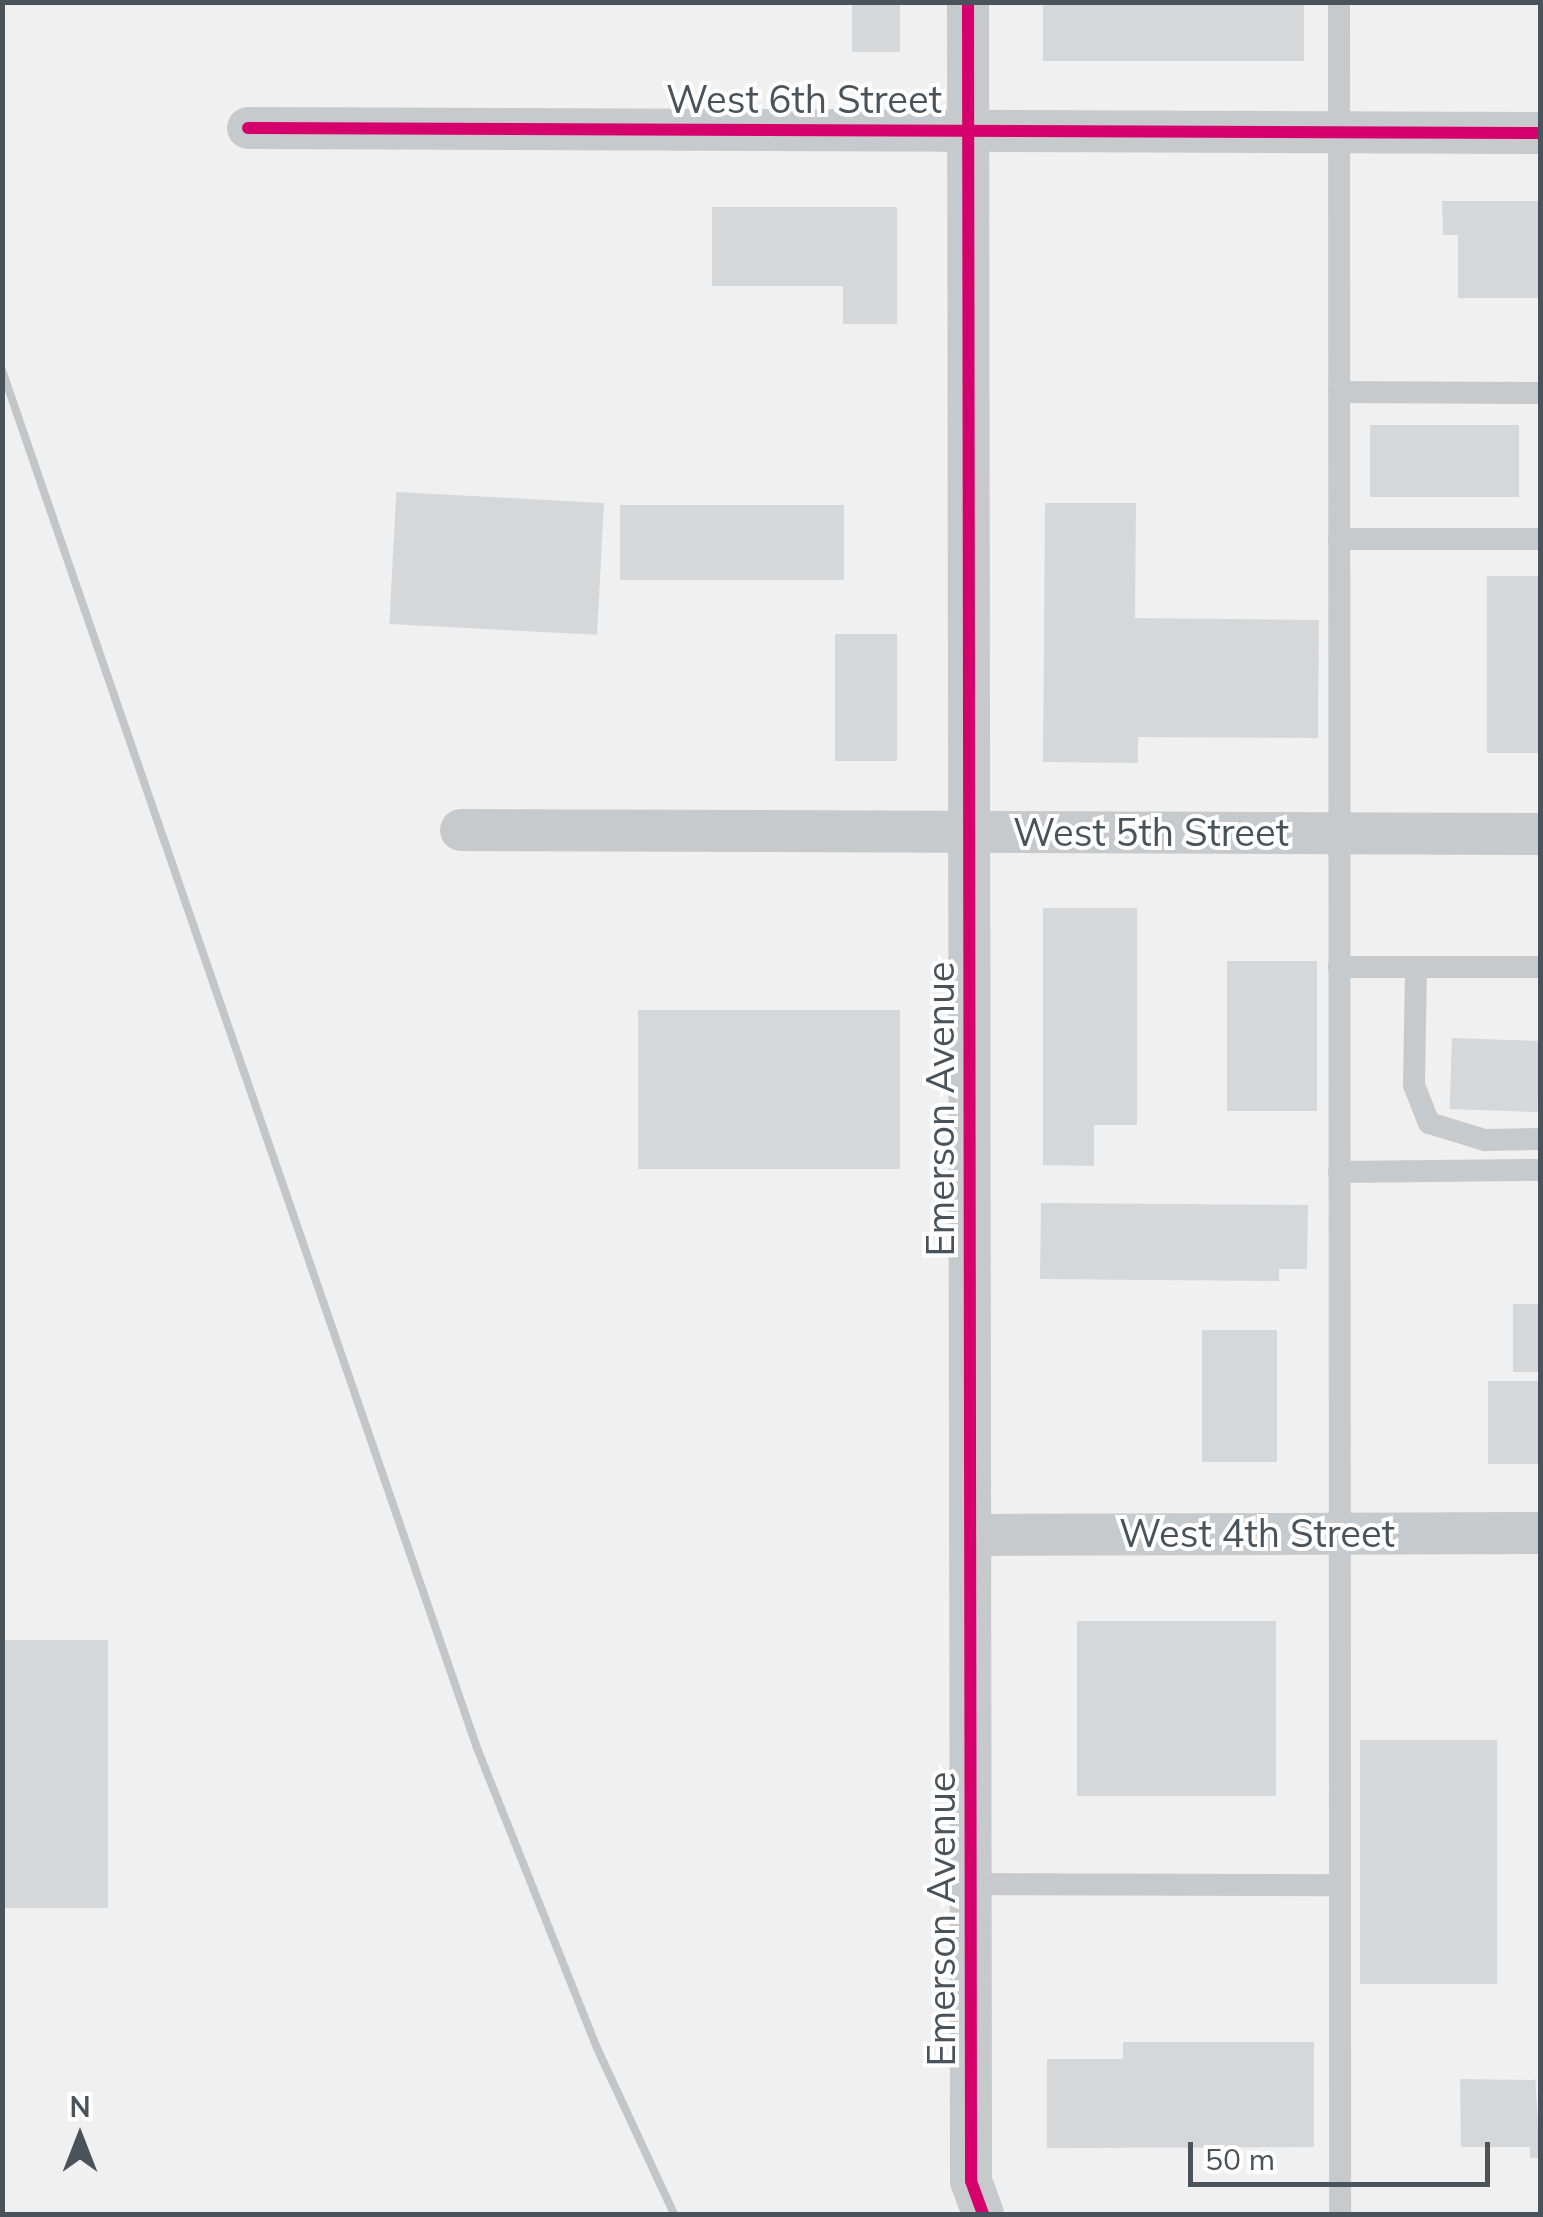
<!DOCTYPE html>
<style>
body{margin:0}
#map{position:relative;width:1543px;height:2217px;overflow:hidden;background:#f0f0f0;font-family:Mulish,sans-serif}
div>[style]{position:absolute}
.building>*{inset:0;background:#d6d7d8;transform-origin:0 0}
.lane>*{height:22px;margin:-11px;padding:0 11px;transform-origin:11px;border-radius:11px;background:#c7cacc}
.street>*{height:42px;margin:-21px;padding:0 21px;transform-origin:21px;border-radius:21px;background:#c7cacc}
.rail>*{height:8px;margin:-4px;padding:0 4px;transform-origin:4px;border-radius:4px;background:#c3c5c6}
.cycleway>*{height:12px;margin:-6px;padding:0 6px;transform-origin:6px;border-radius:6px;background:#d6006c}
span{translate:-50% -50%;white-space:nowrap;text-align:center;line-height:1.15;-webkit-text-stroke:8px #fff;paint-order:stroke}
.street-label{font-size:38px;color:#48535b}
.frame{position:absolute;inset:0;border:5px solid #48535b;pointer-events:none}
.north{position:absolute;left:30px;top:2087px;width:100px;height:100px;-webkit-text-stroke:8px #fff;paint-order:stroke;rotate:0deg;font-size:28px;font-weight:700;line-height:40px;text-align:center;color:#48535b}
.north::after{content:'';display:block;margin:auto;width:35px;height:45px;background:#48535b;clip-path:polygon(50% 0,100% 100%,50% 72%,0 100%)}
.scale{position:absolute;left:1188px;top:2142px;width:302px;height:45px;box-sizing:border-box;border:5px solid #48535b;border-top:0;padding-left:12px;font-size:30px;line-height:35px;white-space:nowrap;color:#48535b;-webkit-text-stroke:8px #fff;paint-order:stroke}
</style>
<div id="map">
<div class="building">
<div style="left:852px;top:2px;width:48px;height:50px"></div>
<div style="left:1043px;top:2px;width:261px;height:59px"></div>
<div style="clip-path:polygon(1442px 201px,1540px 201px,1540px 298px,1458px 298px,1458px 235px,1443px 235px)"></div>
<div style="clip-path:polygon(712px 207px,897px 207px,897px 324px,843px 324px,843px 286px,712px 286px)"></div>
<div style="left:1370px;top:425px;width:149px;height:72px"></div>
<div style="left:604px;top:503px;width:132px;height:208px;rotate:93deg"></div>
<div style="clip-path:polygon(1045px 503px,1136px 503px,1135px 618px,1319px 620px,1318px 738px,1138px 737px,1138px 763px,1043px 762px)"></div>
<div style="left:620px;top:505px;width:224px;height:75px"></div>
<div style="left:1487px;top:576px;width:53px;height:177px"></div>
<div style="left:835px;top:634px;width:62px;height:127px"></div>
<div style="clip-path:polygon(1043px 908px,1137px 908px,1137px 1125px,1094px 1125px,1094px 1166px,1043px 1165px)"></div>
<div style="left:1227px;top:961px;width:90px;height:150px"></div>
<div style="left:638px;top:1010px;width:262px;height:159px"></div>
<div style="left:1452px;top:1038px;width:88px;height:71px;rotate:2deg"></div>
<div style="clip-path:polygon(1041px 1203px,1308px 1205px,1307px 1269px,1279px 1269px,1279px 1281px,1040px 1279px)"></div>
<div style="left:1513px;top:1304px;width:27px;height:68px"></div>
<div style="left:1202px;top:1330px;width:75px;height:132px"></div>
<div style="left:1488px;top:1381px;width:52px;height:83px"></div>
<div style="left:1077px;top:1621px;width:199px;height:175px"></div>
<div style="left:2px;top:1640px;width:106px;height:268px"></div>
<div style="left:1497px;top:1740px;width:244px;height:137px;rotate:90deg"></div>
<div style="clip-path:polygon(1123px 2042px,1314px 2042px,1314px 2147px,1047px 2148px,1047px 2059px,1123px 2059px)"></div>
<div style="clip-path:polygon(1535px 2073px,1540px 2158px,1530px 2158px,1530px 2147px,1461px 2147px,1460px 2079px,1535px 2080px)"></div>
</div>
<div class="lane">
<div style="left:1339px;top:2px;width:2212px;rotate:89.97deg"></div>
<div style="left:1339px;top:392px;width:201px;rotate:0.3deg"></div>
<div style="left:1339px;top:539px;width:201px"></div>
<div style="left:1339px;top:967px;width:201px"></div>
<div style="left:1416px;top:969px;width:116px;rotate:91deg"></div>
<div style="left:1414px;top:1085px;width:41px;rotate:68.5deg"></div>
<div style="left:1429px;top:1123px;width:59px;rotate:16.9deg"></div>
<div style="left:1485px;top:1140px;width:55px;rotate:-1deg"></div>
<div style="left:1339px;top:1172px;width:201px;rotate:-0.6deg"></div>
<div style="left:972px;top:1884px;width:368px;rotate:0.2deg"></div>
</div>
<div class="street">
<div style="left:968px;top:2px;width:2179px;rotate:89.92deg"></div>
<div style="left:971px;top:2181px;width:35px;rotate:70deg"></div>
<div style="left:248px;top:128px;width:1292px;rotate:0.22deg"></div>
<div style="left:461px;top:830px;width:1079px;rotate:0.21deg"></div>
<div style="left:973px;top:1535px;width:567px;rotate:-0.2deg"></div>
</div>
<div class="rail">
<div style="left:2px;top:370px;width:1458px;rotate:70.98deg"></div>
<div style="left:477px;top:1748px;width:323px;rotate:68.2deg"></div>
<div style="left:597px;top:2048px;width:183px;rotate:65.1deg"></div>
</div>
<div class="cycleway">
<div style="left:968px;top:2px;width:2179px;rotate:89.92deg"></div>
<div style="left:971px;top:2181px;width:35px;rotate:70deg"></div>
<div style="left:248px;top:128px;width:1292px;rotate:0.22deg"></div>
</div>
<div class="street-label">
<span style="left:804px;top:100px">West 6th Street</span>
<span style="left:1151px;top:833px">West 5th Street</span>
<span style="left:941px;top:1109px;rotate:-90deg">Emerson Avenue</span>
<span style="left:1257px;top:1534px">West 4th Street</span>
<span style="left:942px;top:1919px;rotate:-90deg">Emerson Avenue</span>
</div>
<div class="frame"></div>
<div class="north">N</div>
<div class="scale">50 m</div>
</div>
